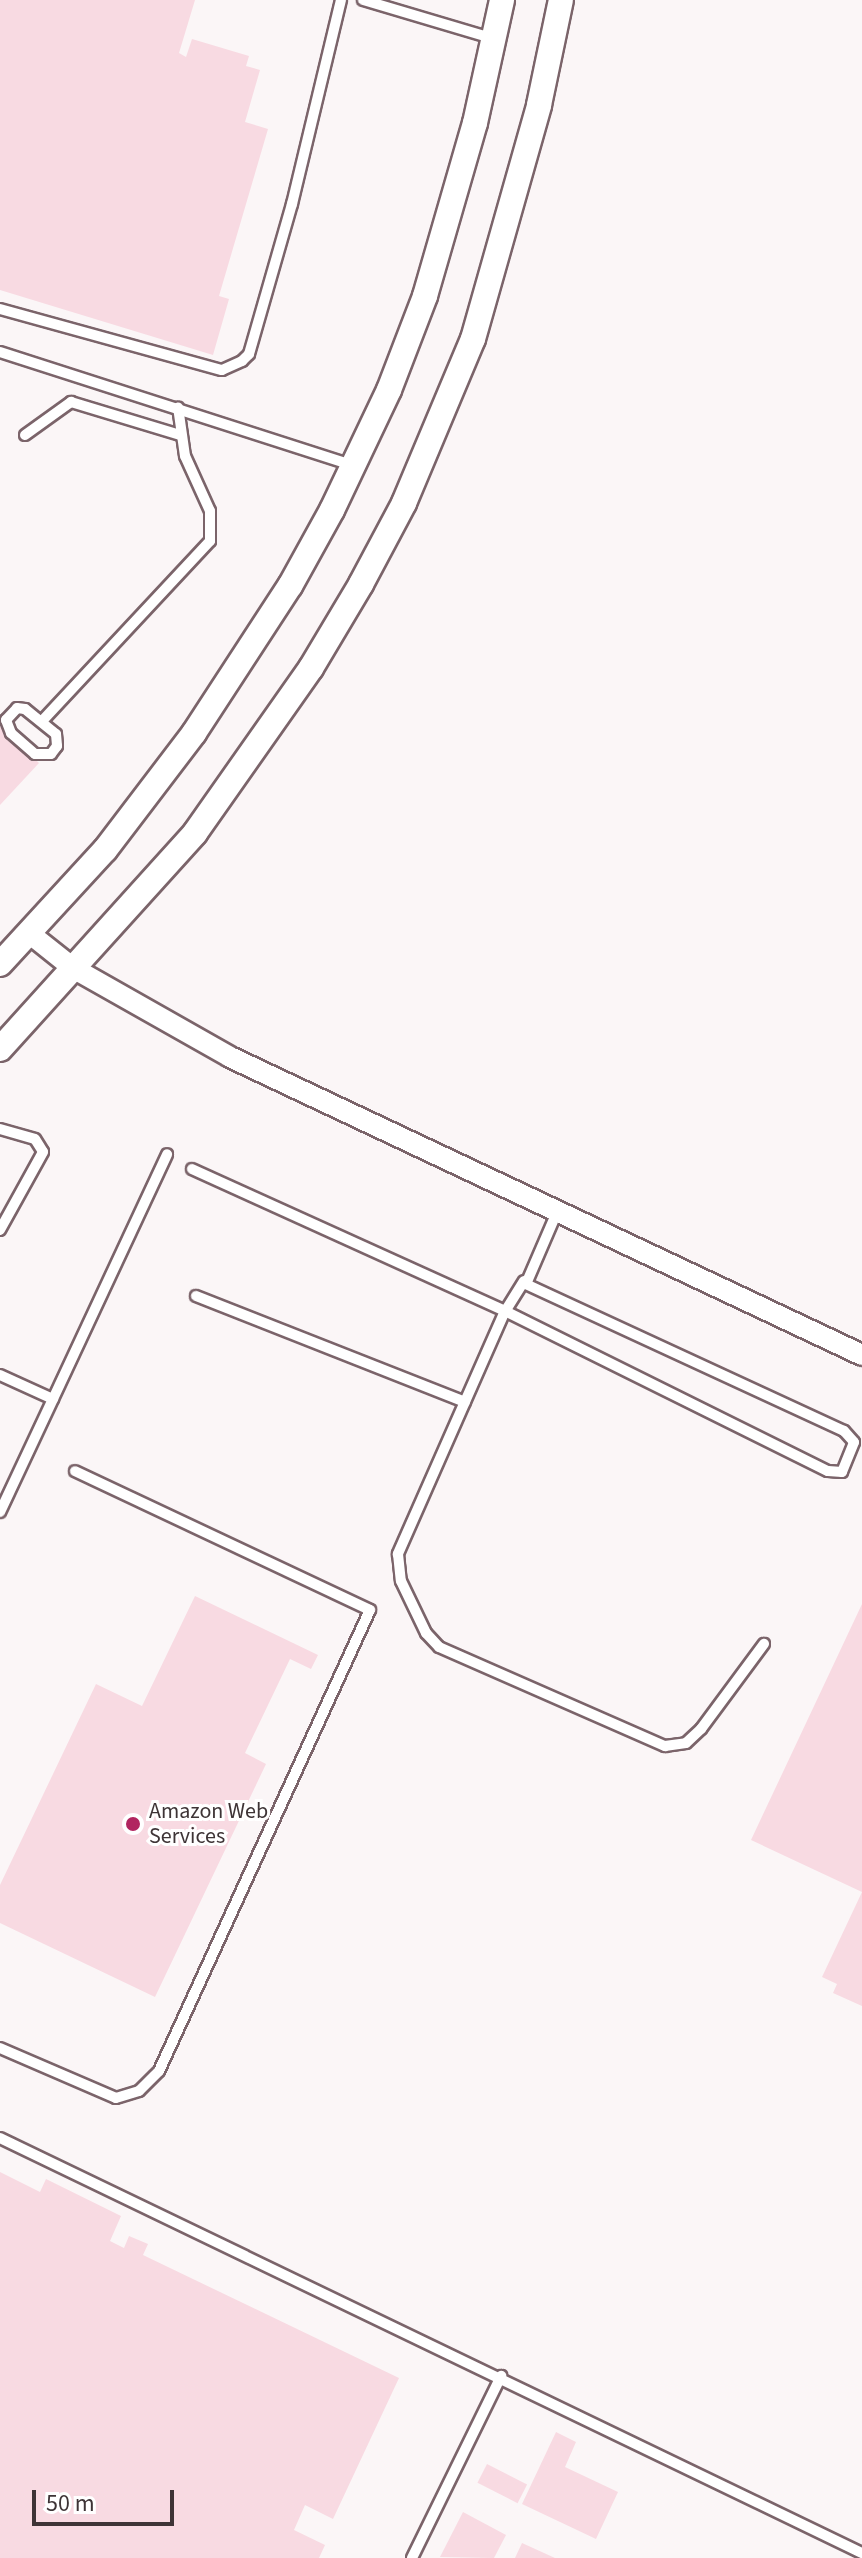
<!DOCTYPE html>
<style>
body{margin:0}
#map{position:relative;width:862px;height:2558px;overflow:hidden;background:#fbf6f7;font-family:"Source Sans 3",sans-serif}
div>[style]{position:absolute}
.building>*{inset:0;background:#f8dae2;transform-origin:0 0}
.roads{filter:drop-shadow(2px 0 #7b646a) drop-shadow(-2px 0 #7b646a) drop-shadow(0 2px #7b646a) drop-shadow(0 -2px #7b646a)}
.service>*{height:10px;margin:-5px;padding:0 5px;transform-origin:5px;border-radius:5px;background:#fff}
.minor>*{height:20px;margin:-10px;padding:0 10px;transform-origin:10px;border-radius:10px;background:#fff}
.tertiary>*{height:24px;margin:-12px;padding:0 12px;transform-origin:12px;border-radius:12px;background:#fff}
.dots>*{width:22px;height:22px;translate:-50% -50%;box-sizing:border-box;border:4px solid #fff;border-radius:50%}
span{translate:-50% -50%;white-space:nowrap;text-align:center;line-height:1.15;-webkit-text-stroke:6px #fff;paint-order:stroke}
.poi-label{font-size:22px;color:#3e3436}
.left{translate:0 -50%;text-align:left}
.scale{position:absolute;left:32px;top:2490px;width:142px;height:36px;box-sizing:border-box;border:4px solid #3e3436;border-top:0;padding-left:10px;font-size:24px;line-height:28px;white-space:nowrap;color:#3e3436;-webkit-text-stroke:6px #fff;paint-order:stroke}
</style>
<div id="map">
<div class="building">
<div style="clip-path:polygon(0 0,195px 0,179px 53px,186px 57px,192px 39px,249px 56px,246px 66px,260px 70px,245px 122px,268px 129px,219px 296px,229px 299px,213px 355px,0 290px)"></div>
<div style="clip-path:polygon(0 726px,39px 763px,0 805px)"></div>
<div style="clip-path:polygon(195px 1596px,318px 1655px,311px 1669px,290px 1659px,245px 1753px,266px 1764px,155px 1997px,0 1923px,0 1885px,96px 1684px,142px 1706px)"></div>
<div style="clip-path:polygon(862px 1604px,862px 2006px,833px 1993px,837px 1984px,822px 1977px,862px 1892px,751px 1840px)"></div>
<div style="clip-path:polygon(0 2172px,40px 2192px,46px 2179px,121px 2216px,110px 2241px,124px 2248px,129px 2236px,148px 2244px,143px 2255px,399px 2378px,333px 2519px,305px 2505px,294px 2530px,325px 2545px,319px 2558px,0 2558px)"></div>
<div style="clip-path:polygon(556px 2432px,576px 2442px,565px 2467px,618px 2492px,596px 2539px,522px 2504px)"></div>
<div style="left:487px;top:2464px;width:45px;height:21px;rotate:27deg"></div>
<div style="clip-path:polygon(463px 2512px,506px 2535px,494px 2558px,440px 2557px)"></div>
<div style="clip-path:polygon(522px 2543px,555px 2558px,515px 2558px)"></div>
</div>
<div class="roads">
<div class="service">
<div style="left:363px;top:0;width:134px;rotate:16.5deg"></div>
<div style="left:0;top:309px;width:230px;rotate:15.4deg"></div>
<div style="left:222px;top:370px;width:22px;rotate:-24deg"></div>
<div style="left:242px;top:361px;width:10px;rotate:-45deg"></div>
<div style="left:249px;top:354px;width:156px;rotate:-74deg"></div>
<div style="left:292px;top:204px;width:210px;rotate:-76.5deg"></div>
<div style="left:0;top:352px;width:371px;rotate:17.8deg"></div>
<div style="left:25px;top:435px;width:57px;rotate:-35.7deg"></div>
<div style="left:71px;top:402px;width:114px;rotate:16.8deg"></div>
<div style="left:17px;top:708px;width:8px;rotate:7deg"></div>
<div style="left:25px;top:709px;width:40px;rotate:39deg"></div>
<div style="left:56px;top:734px;width:12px;rotate:85deg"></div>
<div style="left:57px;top:746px;width:10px;rotate:127deg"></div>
<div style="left:51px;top:754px;width:16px;rotate:180deg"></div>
<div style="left:35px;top:754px;width:32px;rotate:-139deg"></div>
<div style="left:11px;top:733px;width:14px;rotate:-111deg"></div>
<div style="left:6px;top:720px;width:16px;rotate:-47deg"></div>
<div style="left:43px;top:720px;width:245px;rotate:-47deg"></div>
<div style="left:210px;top:541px;width:30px;rotate:-90deg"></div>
<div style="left:210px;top:511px;width:60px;rotate:-114.4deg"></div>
<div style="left:185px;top:456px;width:49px;rotate:-98.1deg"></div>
<div style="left:0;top:1129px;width:36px;rotate:16deg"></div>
<div style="left:35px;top:1139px;width:15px;rotate:58deg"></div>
<div style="left:43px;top:1152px;width:89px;rotate:118.9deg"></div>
<div style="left:192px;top:1169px;width:344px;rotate:24.4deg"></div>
<div style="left:505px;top:1311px;width:360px;rotate:26.4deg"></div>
<div style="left:828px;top:1471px;width:14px;rotate:4deg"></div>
<div style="left:842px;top:1472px;width:32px;rotate:-68deg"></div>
<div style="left:854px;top:1442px;width:15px;rotate:-132deg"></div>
<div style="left:844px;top:1431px;width:350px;rotate:-155.2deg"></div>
<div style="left:526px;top:1284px;width:78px;rotate:-66.7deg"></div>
<div style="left:524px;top:1281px;width:36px;rotate:122deg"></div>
<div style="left:505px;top:1311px;width:266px;rotate:113.8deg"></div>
<div style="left:398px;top:1554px;width:27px;rotate:84deg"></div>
<div style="left:401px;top:1581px;width:58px;rotate:64.3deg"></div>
<div style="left:426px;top:1633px;width:19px;rotate:47deg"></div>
<div style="left:439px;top:1647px;width:247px;rotate:23.7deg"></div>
<div style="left:665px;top:1746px;width:21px;rotate:-8deg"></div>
<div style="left:686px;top:1743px;width:21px;rotate:-43deg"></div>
<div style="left:701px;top:1729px;width:106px;rotate:-53.5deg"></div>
<div style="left:196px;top:1296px;width:289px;rotate:21.5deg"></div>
<div style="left:0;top:1375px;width:58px;rotate:24.4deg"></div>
<div style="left:53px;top:1399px;width:270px;rotate:-65deg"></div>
<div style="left:0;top:1512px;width:125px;rotate:-64.9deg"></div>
<div style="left:0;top:2048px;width:126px;rotate:23.3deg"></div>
<div style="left:116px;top:2098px;width:24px;rotate:-17deg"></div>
<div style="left:139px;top:2091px;width:28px;rotate:-45deg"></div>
<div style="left:159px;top:2071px;width:507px;rotate:-65.41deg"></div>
<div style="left:370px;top:1610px;width:326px;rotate:-154.8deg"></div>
<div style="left:0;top:2138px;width:957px;rotate:25.71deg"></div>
<div style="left:412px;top:2558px;width:203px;rotate:-63.9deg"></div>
</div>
<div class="minor">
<div style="left:29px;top:933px;width:56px;rotate:38.5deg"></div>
<div style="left:73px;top:968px;width:180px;rotate:29.5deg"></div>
<div style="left:230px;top:1057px;width:699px;rotate:25.24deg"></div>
</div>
<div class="tertiary">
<div style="left:0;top:964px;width:155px;rotate:-47.4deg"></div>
<div style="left:105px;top:850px;width:147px;rotate:-52.7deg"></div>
<div style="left:194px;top:733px;width:176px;rotate:-56.9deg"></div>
<div style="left:290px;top:586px;width:87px;rotate:-61.1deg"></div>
<div style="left:332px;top:510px;width:133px;rotate:-64.6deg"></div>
<div style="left:389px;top:390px;width:101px;rotate:-69deg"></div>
<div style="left:425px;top:296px;width:180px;rotate:-73.9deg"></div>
<div style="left:475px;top:123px;width:126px;rotate:-77.6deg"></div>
<div style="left:0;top:1049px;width:291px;rotate:-47.9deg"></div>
<div style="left:195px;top:833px;width:202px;rotate:-54.9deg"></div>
<div style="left:311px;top:668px;width:98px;rotate:-59.2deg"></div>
<div style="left:361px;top:584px;width:92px;rotate:-62deg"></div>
<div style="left:404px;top:503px;width:178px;rotate:-67.2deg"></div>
<div style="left:473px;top:339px;width:243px;rotate:-74.2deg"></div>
<div style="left:539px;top:105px;width:107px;rotate:-78.2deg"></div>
</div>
</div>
<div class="dots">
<div style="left:133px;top:1824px;background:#b12560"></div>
</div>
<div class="poi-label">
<span class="left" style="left:149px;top:1824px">Amazon Web<br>Services</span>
</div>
<div class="scale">50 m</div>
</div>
